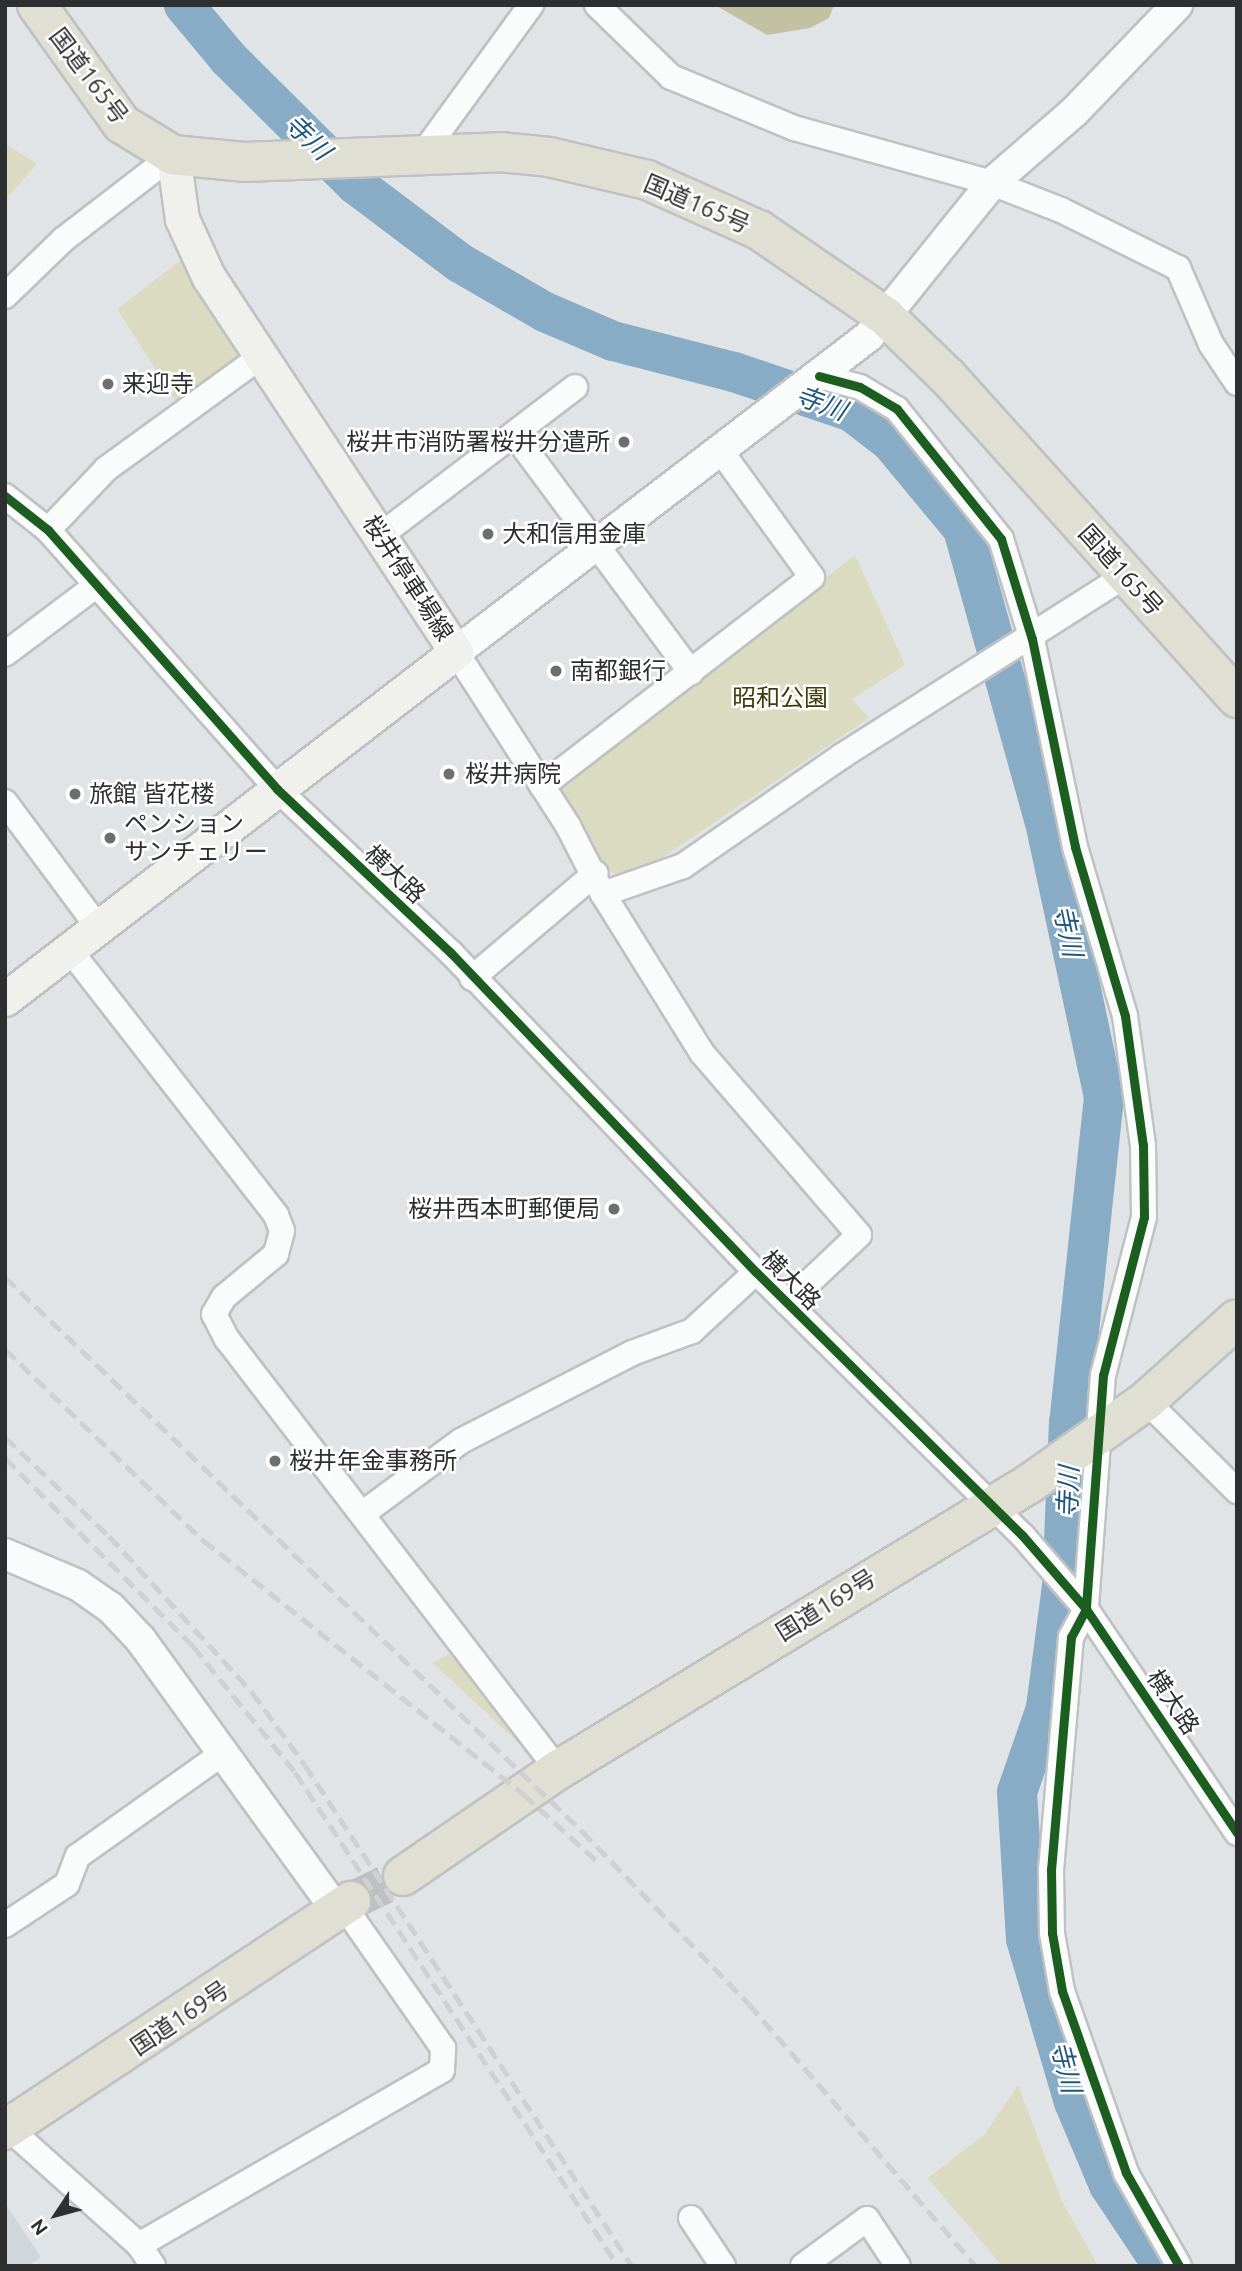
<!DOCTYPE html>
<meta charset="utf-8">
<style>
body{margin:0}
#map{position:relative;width:1242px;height:2271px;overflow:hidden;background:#e1e4e6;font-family:Ubuntu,"Noto Sans JP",sans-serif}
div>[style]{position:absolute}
.built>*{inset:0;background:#d0d6db}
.green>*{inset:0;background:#dbdbc1}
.forest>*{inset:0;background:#c2c1a2}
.river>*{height:40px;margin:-20px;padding:0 20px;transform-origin:20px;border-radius:20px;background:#88abc6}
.trunk-tunnel>*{height:38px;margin-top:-19px;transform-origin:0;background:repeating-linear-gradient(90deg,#bdc0c2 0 38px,transparent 0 57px)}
.roads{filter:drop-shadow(2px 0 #bfc1c2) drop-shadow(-2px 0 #bfc1c2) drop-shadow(0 2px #bfc1c2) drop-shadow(0 -2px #bfc1c2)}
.minor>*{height:24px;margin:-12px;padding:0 12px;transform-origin:12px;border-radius:12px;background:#fafbfb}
.tertiary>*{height:30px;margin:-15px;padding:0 15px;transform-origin:15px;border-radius:15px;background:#fafbfb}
.secondary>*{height:33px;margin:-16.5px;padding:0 16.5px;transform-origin:16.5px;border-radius:16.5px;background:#f0f0ec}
.trunk>*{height:38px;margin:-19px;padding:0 19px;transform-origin:19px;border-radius:19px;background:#dfdfd3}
.rail>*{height:5px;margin-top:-2.5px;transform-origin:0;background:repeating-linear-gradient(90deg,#cfd0d0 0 14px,transparent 0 21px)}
.cycleway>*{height:9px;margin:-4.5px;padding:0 4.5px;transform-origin:4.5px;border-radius:4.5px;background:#1b5e20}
.dots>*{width:19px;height:19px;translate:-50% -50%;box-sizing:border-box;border:4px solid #fff;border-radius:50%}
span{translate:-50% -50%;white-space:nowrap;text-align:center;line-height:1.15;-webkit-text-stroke:5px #fff;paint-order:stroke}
.street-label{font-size:24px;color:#2e2f30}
.poi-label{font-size:24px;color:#2e2f30}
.left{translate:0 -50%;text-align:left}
.right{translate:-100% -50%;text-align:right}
.park-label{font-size:24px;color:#3e3b0b}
.water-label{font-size:26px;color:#1f577e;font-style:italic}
.frame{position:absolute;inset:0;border:7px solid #2e2f30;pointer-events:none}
.north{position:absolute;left:21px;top:2180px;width:70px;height:70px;-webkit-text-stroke:5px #fff;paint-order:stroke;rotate:234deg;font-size:19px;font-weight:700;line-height:28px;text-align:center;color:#2e2f30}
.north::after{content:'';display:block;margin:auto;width:24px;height:32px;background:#2e2f30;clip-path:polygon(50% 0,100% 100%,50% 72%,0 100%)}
</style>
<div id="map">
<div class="built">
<div style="clip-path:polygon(5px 2203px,41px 2257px,28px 2266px,5px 2266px)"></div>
</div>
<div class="green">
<div style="clip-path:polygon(9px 146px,37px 164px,5px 200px,5px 150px)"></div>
<div style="clip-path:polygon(186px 256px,249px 355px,183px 412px,117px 309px)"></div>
<div style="clip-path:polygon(855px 555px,905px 665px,852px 699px,869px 718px,629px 880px,602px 868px,555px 787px)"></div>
<div style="clip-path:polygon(453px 1652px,526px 1750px,433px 1663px)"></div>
<div style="clip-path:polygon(1018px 2085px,1061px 2199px,1098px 2266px,1002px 2266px,928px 2178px,984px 2135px)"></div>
</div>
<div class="forest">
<div style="clip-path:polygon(715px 5px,834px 5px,829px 18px,810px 28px,767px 35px)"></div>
</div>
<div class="river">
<div style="left:184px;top:5px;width:69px;rotate:50.3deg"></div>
<div style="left:228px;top:58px;width:179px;rotate:44.8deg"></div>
<div style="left:355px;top:184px;width:131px;rotate:37deg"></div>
<div style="left:460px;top:263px;width:98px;rotate:30deg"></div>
<div style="left:545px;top:312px;width:74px;rotate:23.1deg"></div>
<div style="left:613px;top:341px;width:125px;rotate:14.4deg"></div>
<div style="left:734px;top:372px;width:125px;rotate:18.7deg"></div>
<div style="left:852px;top:412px;width:49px;rotate:37.6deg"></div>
<div style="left:891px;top:442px;width:113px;rotate:50.4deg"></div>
<div style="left:963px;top:529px;width:304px;rotate:74.4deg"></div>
<div style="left:1045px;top:822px;width:281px;rotate:77.9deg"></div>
<div style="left:1104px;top:1097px;width:327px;rotate:96.1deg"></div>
<div style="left:1069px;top:1422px;width:164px;rotate:92.4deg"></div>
<div style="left:1062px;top:1586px;width:123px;rotate:97.5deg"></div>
<div style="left:1046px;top:1708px;width:89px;rotate:109deg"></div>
<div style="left:1017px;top:1792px;width:147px;rotate:86.5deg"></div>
<div style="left:1026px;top:1939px;width:170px;rotate:73.6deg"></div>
<div style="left:1074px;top:2102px;width:90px;rotate:67.1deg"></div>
<div style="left:1109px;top:2185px;width:97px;rotate:56.3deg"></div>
</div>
<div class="trunk-tunnel">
<div style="left:351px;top:1901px;width:58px;rotate:-25.7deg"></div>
</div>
<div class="roads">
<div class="minor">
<div style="left:597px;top:5px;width:103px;rotate:44.2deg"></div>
<div style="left:671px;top:77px;width:133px;rotate:22.5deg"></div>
<div style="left:794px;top:128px;width:205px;rotate:15.5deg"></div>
<div style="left:992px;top:183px;width:74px;rotate:21.4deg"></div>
<div style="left:1061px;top:210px;width:131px;rotate:26.4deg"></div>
<div style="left:1178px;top:268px;width:83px;rotate:66.5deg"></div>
<div style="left:1211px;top:344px;width:47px;rotate:56.3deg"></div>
<div style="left:421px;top:156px;width:187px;rotate:-53.9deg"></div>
<div style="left:5px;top:296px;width:82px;rotate:-44deg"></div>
<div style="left:64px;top:239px;width:138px;rotate:-37.6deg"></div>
<div style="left:819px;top:376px;width:42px;rotate:15deg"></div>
<div style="left:860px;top:387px;width:43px;rotate:30.7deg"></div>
<div style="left:897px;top:409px;width:166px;rotate:51.3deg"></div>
<div style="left:1001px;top:539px;width:105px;rotate:72.8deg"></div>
<div style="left:1032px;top:639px;width:212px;rotate:78.3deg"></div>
<div style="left:1075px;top:847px;width:176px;rotate:73.5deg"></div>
<div style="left:1125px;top:1016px;width:130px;rotate:82.1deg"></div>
<div style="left:1143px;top:1145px;width:72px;rotate:89.2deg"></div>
<div style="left:1144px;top:1217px;width:163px;rotate:104.5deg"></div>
<div style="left:1103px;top:1375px;width:235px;rotate:94.2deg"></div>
<div style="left:1086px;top:1609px;width:32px;rotate:118deg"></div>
<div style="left:1071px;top:1637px;width:233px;rotate:94.9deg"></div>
<div style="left:1051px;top:1869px;width:64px;rotate:89.1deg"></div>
<div style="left:1052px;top:1933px;width:59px;rotate:80.2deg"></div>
<div style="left:1062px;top:1991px;width:193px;rotate:70.6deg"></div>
<div style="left:1126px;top:2173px;width:107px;rotate:60.3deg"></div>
<div style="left:514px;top:434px;width:297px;rotate:53.4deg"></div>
<div style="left:5px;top:496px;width:55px;rotate:38.3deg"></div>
<div style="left:48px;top:530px;width:346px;rotate:48.5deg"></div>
<div style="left:277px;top:789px;width:239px;rotate:43.3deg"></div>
<div style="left:451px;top:953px;width:441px;rotate:46.3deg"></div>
<div style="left:756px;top:1272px;width:374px;rotate:44.7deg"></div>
<div style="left:1022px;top:1535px;width:98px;rotate:49.1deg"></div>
<div style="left:1086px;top:1609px;width:270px;rotate:56deg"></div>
<div style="left:48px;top:530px;width:84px;rotate:-46.4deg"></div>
<div style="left:106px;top:469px;width:189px;rotate:-36deg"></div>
<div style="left:381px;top:535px;width:244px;rotate:-37.3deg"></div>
<div style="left:456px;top:652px;width:207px;rotate:57.2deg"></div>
<div style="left:568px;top:826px;width:76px;rotate:62.8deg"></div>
<div style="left:603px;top:894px;width:187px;rotate:58.1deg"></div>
<div style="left:702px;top:1053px;width:240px;rotate:49.2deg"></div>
<div style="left:859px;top:1235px;width:99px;rotate:136.6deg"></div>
<div style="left:5px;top:654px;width:115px;rotate:-36.9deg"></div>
<div style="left:542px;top:786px;width:341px;rotate:-37.7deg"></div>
<div style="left:812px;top:577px;width:157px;rotate:-125.9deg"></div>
<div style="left:5px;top:802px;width:156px;rotate:53.4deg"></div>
<div style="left:603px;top:894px;width:85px;rotate:-19.3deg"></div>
<div style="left:683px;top:866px;width:193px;rotate:-34.7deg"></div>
<div style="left:842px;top:756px;width:335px;rotate:-32.5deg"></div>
<div style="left:69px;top:949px;width:337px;rotate:52.1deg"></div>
<div style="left:276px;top:1215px;width:17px;rotate:69deg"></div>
<div style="left:282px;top:1231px;width:24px;rotate:105deg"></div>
<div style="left:276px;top:1254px;width:67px;rotate:140.4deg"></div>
<div style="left:224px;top:1297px;width:20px;rotate:120deg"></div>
<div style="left:214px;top:1314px;width:28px;rotate:63deg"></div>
<div style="left:227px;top:1339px;width:543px;rotate:52.48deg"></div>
<div style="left:472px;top:978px;width:162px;rotate:-40.3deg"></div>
<div style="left:1146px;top:1401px;width:128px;rotate:44.7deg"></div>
<div style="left:362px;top:1514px;width:123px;rotate:-36.4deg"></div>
<div style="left:461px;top:1441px;width:192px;rotate:-27.2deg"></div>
<div style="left:632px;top:1353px;width:64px;rotate:-20.1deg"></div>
<div style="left:692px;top:1331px;width:87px;rotate:-42.7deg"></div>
<div style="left:5px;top:1925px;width:74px;rotate:-33.5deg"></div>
<div style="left:67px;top:1884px;width:30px;rotate:-69deg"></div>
<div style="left:78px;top:1856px;width:178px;rotate:-35.4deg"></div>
<div style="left:5px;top:2125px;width:180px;rotate:41.8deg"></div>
<div style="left:139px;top:2245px;width:25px;rotate:56deg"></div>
<div style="left:691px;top:2218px;width:58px;rotate:56.3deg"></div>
<div style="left:139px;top:2245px;width:350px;rotate:-30deg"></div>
<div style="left:442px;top:2070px;width:22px;rotate:-87deg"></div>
<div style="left:443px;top:2048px;width:173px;rotate:-124.9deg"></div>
<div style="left:803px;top:2266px;width:79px;rotate:-36.3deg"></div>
<div style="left:867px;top:2219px;width:56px;rotate:56.6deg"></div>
</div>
<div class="tertiary">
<div style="left:456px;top:652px;width:520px;rotate:-37.42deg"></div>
<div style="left:869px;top:336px;width:196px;rotate:-51.2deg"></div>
<div style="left:992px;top:183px;width:108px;rotate:-40.9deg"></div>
<div style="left:1074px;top:112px;width:149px;rotate:-46.1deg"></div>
<div style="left:5px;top:1554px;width:79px;rotate:23deg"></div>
<div style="left:78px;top:1585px;width:39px;rotate:35deg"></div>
<div style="left:110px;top:1607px;width:45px;rotate:46.8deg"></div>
<div style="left:141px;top:1640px;width:334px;rotate:54.1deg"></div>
</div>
<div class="secondary">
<div style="left:5px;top:999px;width:569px;rotate:-37.57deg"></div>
<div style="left:456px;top:652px;width:448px;rotate:-123.4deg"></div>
<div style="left:209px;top:278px;width:65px;rotate:-114.6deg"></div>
<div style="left:182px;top:219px;width:65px;rotate:-98deg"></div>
</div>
<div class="trunk">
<div style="left:37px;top:5px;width:146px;rotate:54.5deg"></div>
<div style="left:122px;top:124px;width:60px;rotate:31.3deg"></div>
<div style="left:173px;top:155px;width:71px;rotate:5.6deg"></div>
<div style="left:244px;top:162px;width:256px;rotate:-2.2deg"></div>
<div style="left:500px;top:152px;width:49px;rotate:5.8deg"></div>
<div style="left:549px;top:157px;width:101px;rotate:13.2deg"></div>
<div style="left:647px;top:180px;width:123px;rotate:24.1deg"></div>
<div style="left:759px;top:230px;width:154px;rotate:34.4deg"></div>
<div style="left:886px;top:317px;width:86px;rotate:44.1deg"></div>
<div style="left:948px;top:377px;width:432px;rotate:48deg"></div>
<div style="left:403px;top:1876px;width:188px;rotate:-34.4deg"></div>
<div style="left:558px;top:1770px;width:551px;rotate:-31.27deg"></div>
<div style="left:1029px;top:1484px;width:143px;rotate:-35.4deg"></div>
<div style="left:1146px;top:1401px;width:122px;rotate:-42deg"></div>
<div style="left:5px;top:2130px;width:415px;rotate:-33.5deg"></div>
</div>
</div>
<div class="rail">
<div style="left:5px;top:1277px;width:800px;rotate:43.83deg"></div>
<div style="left:582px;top:1831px;width:240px;rotate:46deg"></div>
<div style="left:749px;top:2004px;width:347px;rotate:49.1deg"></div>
<div style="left:5px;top:1349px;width:275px;rotate:44deg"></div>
<div style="left:203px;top:1540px;width:409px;rotate:38.4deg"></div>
<div style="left:523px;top:1794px;width:103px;rotate:42.2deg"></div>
<div style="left:5px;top:1437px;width:144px;rotate:43.6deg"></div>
<div style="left:109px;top:1536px;width:212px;rotate:47.5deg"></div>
<div style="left:252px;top:1692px;width:90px;rotate:54deg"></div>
<div style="left:305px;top:1765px;width:598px;rotate:56.87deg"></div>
<div style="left:5px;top:1458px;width:266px;rotate:45deg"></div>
<div style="left:193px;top:1646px;width:162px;rotate:51deg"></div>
<div style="left:295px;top:1772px;width:590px;rotate:56.82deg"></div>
</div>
<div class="cycleway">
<div style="left:819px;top:376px;width:42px;rotate:15deg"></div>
<div style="left:860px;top:387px;width:43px;rotate:30.7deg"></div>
<div style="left:897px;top:409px;width:166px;rotate:51.3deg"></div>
<div style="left:1001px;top:539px;width:105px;rotate:72.8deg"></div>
<div style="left:1032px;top:639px;width:212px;rotate:78.3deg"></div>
<div style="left:1075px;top:847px;width:176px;rotate:73.5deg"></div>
<div style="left:1125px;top:1016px;width:130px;rotate:82.1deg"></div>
<div style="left:1143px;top:1145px;width:72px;rotate:89.2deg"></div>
<div style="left:1144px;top:1217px;width:163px;rotate:104.5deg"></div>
<div style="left:1103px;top:1375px;width:235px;rotate:94.2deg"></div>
<div style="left:1086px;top:1609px;width:32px;rotate:118deg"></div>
<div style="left:1071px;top:1637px;width:233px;rotate:94.9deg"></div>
<div style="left:1051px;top:1869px;width:64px;rotate:89.1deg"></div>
<div style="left:1052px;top:1933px;width:59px;rotate:80.2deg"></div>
<div style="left:1062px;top:1991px;width:193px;rotate:70.6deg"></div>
<div style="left:1126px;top:2173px;width:107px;rotate:60.3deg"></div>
<div style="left:5px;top:496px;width:55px;rotate:38.3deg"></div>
<div style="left:48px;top:530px;width:346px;rotate:48.5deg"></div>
<div style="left:277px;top:789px;width:239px;rotate:43.3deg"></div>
<div style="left:451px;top:953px;width:441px;rotate:46.3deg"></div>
<div style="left:756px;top:1272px;width:374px;rotate:44.7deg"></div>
<div style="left:1022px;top:1535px;width:98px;rotate:49.1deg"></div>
<div style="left:1086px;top:1609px;width:270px;rotate:56deg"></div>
</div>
<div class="dots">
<div style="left:108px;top:384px;background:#6d6e70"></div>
<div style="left:624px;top:442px;background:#6d6e70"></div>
<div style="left:488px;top:534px;background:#6d6e70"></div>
<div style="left:556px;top:671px;background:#6d6e70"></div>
<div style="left:449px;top:774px;background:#6d6e70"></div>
<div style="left:75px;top:794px;background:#6d6e70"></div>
<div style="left:110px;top:838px;background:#6d6e70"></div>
<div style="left:614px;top:1209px;background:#6d6e70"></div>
<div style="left:275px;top:1461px;background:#6d6e70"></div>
</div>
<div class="street-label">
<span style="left:89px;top:76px;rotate:53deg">国道165号</span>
<span style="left:697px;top:204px;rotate:23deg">国道165号</span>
<span style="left:1121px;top:570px;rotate:48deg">国道165号</span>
<span style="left:408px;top:578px;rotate:57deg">桜井停車場線</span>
<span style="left:395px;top:874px;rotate:43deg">横大路</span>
<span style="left:791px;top:1280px;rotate:45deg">横大路</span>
<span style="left:826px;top:1605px;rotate:-32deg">国道169号</span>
<span style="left:1173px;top:1702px;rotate:56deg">横大路</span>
<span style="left:180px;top:2018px;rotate:-34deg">国道169号</span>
</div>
<div class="poi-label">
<span class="left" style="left:122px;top:384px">来迎寺</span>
<span class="right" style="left:610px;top:442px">桜井市消防署桜井分遣所</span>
<span class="left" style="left:502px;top:534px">大和信用金庫</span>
<span class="left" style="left:570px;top:671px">南都銀行</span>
<span class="left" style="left:465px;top:774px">桜井病院</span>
<span class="left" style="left:89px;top:794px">旅館 皆花楼</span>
<span class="left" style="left:124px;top:838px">ペンション<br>サンチェリー</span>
<span class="right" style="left:600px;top:1209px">桜井西本町郵便局</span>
<span class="left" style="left:289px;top:1461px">桜井年金事務所</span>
</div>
<div class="park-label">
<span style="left:780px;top:698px">昭和公園</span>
</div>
<div class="water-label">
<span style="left:308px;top:137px;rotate:44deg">寺川</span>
<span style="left:821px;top:403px;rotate:20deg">寺川</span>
<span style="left:1068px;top:931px;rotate:78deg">寺川</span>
<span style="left:1068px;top:1492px;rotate:-88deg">寺川</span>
<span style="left:1066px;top:2067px;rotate:76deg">寺川</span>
</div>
<div class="frame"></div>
<div class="north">N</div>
</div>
